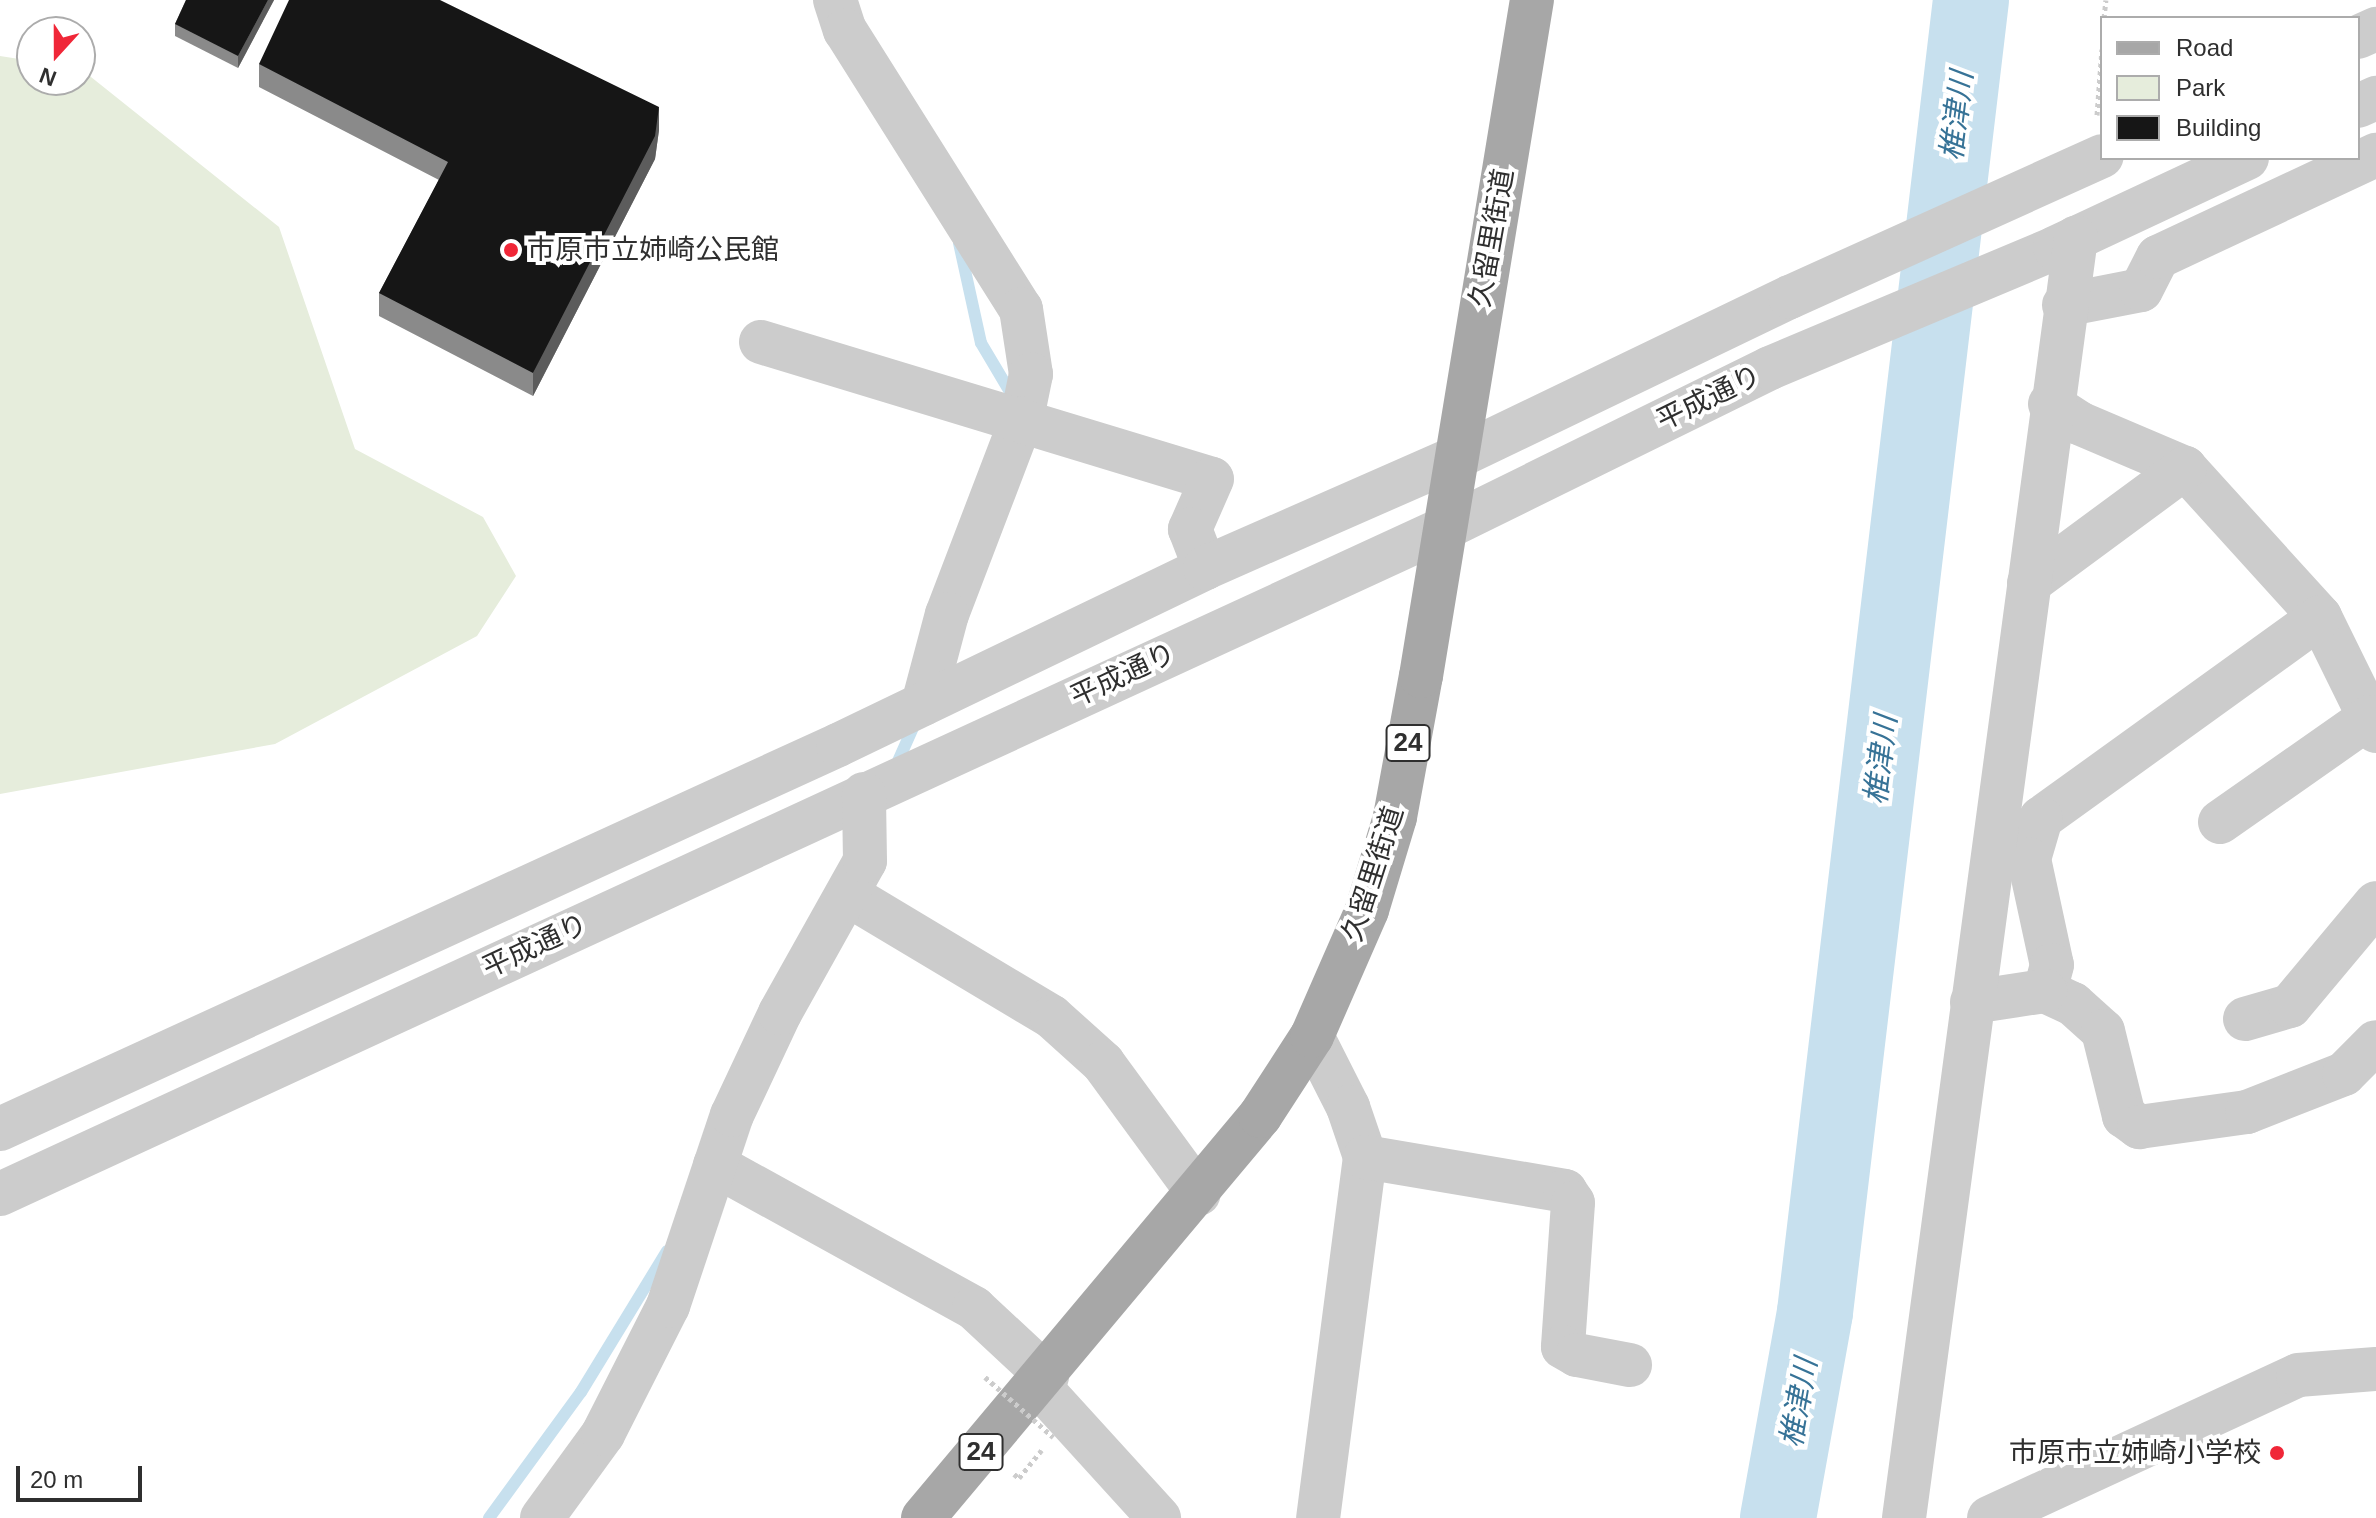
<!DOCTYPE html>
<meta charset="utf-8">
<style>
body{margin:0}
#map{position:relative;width:2376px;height:1518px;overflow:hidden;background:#fff;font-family:Arial,"Noto Sans JP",sans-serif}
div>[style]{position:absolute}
.green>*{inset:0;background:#e6eddc}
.stream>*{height:12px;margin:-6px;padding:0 6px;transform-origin:6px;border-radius:6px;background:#c7e0ee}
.river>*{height:76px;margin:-38px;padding:0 38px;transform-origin:38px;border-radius:38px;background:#c7e0ee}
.path>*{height:5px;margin-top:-2.5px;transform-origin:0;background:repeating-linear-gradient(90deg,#ccc 0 4px,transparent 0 8px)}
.minor>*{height:44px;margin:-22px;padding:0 22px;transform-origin:22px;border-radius:22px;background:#ccc}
.major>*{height:44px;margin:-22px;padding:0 22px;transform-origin:22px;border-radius:22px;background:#a7a7a7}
.path-bridge>*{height:5px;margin-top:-2.5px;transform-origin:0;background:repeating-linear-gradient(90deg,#ccc 0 4px,transparent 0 8px)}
.wall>*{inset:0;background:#8a8a8a}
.shaded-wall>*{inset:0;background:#5c5c5c}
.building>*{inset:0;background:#161616}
.dots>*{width:22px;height:22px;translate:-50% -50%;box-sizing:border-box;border:4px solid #fff;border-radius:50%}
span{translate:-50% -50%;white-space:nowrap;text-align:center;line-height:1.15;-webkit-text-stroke:8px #fff;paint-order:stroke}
.shield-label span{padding:2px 6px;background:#fff;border:2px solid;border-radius:6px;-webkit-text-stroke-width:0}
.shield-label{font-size:26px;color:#2f2f2f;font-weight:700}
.street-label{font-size:28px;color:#2f2f2f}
.poi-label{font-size:28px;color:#2f2f2f}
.left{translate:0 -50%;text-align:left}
.right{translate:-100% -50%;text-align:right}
.water-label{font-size:30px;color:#377397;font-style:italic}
.legend{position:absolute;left:2100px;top:16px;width:260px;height:144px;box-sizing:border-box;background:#fff;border:2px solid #acacac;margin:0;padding:10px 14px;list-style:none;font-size:24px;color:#2f2f2f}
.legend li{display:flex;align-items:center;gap:16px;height:40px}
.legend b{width:40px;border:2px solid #acacac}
.north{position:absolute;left:16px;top:16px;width:80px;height:80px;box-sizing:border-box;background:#fff;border:2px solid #acacac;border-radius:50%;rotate:201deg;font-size:22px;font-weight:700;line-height:32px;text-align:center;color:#2f2f2f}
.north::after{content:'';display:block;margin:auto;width:28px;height:36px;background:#f02738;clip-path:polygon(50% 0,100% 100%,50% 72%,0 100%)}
.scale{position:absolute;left:16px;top:1466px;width:126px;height:36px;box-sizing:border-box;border:4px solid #2f2f2f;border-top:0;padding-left:10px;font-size:24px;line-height:28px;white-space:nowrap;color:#2f2f2f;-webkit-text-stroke:6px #fff;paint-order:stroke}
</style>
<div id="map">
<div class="green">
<div style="clip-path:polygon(0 56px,32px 61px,32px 80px,80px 80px,81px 69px,279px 227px,355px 449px,483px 517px,516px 576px,477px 636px,275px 744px,0 794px)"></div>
</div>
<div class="stream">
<div style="left:959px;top:243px;width:102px;rotate:77.6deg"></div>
<div style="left:981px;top:343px;width:63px;rotate:59.3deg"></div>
<div style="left:895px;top:768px;width:49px;rotate:-66deg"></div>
<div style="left:489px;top:1518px;width:156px;rotate:-53.9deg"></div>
<div style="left:581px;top:1392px;width:165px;rotate:-58.6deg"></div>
</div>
<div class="river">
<div style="left:1778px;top:1518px;width:209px;rotate:-79.8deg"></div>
<div style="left:1815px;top:1312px;width:1321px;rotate:-83.22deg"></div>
</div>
<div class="path">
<div style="left:2104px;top:18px;width:18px;rotate:-84deg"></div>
<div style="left:2097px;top:115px;width:66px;rotate:-85.7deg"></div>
<div style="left:1014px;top:1474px;width:6px;rotate:39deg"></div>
<div style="left:1019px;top:1478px;width:36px;rotate:-51deg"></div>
</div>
<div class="minor">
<div style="left:835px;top:0;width:32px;rotate:72deg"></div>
<div style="left:845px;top:30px;width:330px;rotate:57.8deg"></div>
<div style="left:1021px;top:309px;width:66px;rotate:81.3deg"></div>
<div style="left:1031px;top:374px;width:45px;rotate:101.6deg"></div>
<div style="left:1022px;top:418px;width:210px;rotate:110.9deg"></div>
<div style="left:947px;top:614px;width:93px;rotate:104.9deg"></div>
<div style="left:2358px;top:37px;width:20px;rotate:-24deg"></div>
<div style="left:2358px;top:106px;width:20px;rotate:-24deg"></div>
<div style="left:2064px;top:305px;width:78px;rotate:-11deg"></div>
<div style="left:2141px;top:290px;width:37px;rotate:-63deg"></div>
<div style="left:2158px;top:257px;width:241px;rotate:-25.1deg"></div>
<div style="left:761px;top:342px;width:471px;rotate:16.9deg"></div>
<div style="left:1212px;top:479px;width:55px;rotate:113.7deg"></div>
<div style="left:1190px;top:529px;width:42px;rotate:69deg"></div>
<div style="left:2050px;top:404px;width:35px;rotate:33deg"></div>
<div style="left:2079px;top:423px;width:115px;rotate:23deg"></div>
<div style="left:2185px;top:468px;width:201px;rotate:47.8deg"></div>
<div style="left:2320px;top:617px;width:127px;rotate:63.8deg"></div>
<div style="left:2029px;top:583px;width:194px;rotate:-36.4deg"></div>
<div style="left:2320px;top:617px;width:344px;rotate:144.2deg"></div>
<div style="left:2041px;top:818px;width:43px;rotate:106.3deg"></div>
<div style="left:2029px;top:859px;width:108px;rotate:77.8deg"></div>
<div style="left:2052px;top:965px;width:27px;rotate:105deg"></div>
<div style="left:2045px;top:991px;width:31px;rotate:25deg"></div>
<div style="left:2073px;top:1004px;width:40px;rotate:42deg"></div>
<div style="left:2103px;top:1031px;width:88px;rotate:76.1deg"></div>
<div style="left:2124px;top:1116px;width:19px;rotate:36deg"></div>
<div style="left:2139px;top:1127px;width:109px;rotate:-7.9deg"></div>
<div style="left:2247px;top:1112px;width:104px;rotate:-21.4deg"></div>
<div style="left:2344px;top:1074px;width:45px;rotate:-45deg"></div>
<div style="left:2220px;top:822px;width:183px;rotate:-35deg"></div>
<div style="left:850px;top:896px;width:235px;rotate:30.9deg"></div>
<div style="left:1052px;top:1017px;width:69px;rotate:42deg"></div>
<div style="left:1103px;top:1063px;width:162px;rotate:53.8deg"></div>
<div style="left:1972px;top:1002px;width:74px;rotate:-8.6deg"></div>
<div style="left:2245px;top:1019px;width:47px;rotate:-16.1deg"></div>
<div style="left:2290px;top:1006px;width:134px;rotate:-50.1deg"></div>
<div style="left:1312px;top:1036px;width:80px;rotate:63.1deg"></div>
<div style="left:1348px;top:1107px;width:53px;rotate:71.2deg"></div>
<div style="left:1365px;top:1157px;width:364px;rotate:97.4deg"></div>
<div style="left:0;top:1129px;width:922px;rotate:-24.62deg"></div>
<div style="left:838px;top:745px;width:407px;rotate:-25.7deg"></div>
<div style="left:1205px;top:568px;width:273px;rotate:-23.7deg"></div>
<div style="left:1455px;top:458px;width:372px;rotate:-25.7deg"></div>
<div style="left:1790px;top:297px;width:342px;rotate:-24.3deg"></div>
<div style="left:1365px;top:1157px;width:203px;rotate:9.6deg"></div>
<div style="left:1565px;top:1191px;width:14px;rotate:56deg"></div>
<div style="left:1573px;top:1203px;width:144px;rotate:94deg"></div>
<div style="left:1563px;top:1347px;width:16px;rotate:30deg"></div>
<div style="left:1577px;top:1355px;width:54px;rotate:10.7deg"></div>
<div style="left:715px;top:1165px;width:296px;rotate:28.9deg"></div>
<div style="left:974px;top:1308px;width:100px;rotate:43deg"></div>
<div style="left:0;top:1194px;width:1589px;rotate:-24.74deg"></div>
<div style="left:1443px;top:529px;width:364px;rotate:-26.2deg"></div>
<div style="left:1770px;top:368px;width:309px;rotate:-22.8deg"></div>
<div style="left:2055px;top:248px;width:212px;rotate:-25.1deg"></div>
<div style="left:1038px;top:1385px;width:180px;rotate:47.7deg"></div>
<div style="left:542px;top:1518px;width:104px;rotate:-54deg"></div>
<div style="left:603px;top:1434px;width:144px;rotate:-63.1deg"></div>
<div style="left:668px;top:1306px;width:201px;rotate:-71.5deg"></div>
<div style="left:732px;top:1115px;width:113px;rotate:-64.8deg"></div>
<div style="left:780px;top:1013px;width:174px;rotate:-60.8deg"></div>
<div style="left:865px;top:861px;width:67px;rotate:-90.9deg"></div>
<div style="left:1904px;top:1518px;width:1292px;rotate:-82.35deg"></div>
<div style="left:1989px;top:1518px;width:340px;rotate:-24.8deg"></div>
<div style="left:2298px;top:1375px;width:78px;rotate:-4.4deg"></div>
</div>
<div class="major">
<div style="left:923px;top:1518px;width:525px;rotate:-50.03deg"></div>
<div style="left:1260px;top:1116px;width:95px;rotate:-57deg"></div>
<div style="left:1312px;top:1036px;width:137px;rotate:-66.4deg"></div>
<div style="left:1367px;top:910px;width:97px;rotate:-73.2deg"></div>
<div style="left:1395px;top:817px;width:143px;rotate:-79.6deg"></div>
<div style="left:1421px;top:676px;width:685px;rotate:-80.68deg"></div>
</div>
<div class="path-bridge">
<div style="left:985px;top:1377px;width:91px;rotate:41.4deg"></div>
</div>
<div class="wall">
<div style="clip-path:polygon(186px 0,274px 0,238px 68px,175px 36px,175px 24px)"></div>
<div style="clip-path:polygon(259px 64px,659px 130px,655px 159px,533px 396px,379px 316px,379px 293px,439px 180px,259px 87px)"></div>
</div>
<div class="shaded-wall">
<div style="clip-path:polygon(268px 0,274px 0,238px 68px,238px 56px)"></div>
<div style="clip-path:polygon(659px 107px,659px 130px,655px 159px,533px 396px,533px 373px)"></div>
</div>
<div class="building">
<div style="clip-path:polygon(186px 0,268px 0,238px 56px,175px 24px)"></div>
<div style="clip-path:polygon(289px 0,440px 0,659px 107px,655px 136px,533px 373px,379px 293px,448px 162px,259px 64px)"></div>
</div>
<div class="dots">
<div style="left:511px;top:250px;background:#f02738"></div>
<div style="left:2277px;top:1453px;background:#f02738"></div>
</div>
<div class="shield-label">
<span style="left:1408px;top:743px">24</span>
<span style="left:981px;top:1452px">24</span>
</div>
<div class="street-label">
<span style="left:1492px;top:238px;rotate:-80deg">久留里街道</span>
<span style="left:1709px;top:398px;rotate:-26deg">平成通り</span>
<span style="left:1123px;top:675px;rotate:-25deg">平成通り</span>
<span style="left:1373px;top:874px;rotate:-72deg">久留里街道</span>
<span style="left:535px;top:946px;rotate:-25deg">平成通り</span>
</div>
<div class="poi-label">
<span class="left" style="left:527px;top:250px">市原市立姉崎公民館</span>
<span class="right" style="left:2261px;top:1453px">市原市立姉崎小学校</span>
</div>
<div class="water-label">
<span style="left:1957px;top:116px;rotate:-83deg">椎津川</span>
<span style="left:1881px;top:760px;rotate:-83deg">椎津川</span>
<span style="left:1799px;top:1403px;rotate:-80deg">椎津川</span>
</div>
<ul class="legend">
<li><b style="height:10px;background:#a7a7a7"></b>Road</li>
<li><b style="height:22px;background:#e6eddc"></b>Park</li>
<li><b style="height:22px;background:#161616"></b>Building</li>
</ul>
<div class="north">N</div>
<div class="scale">20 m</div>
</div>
